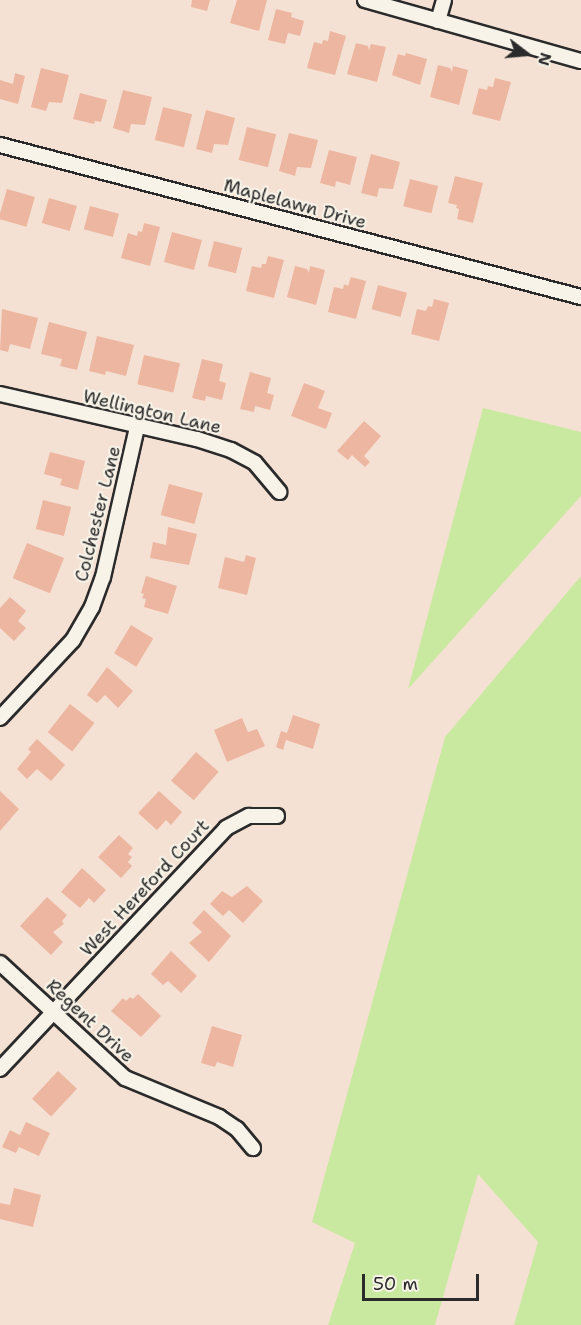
<!DOCTYPE html>
<style>
body{margin:0}
#map{position:relative;width:581px;height:1325px;overflow:hidden;background:#f4e1d3;font-family:"Shantell Sans",sans-serif}
div>[style]{position:absolute}
.green>*{inset:0;background:#cae9a0}
.building>*{inset:0;background:#edb6a1;transform-origin:0 0}
.roads{filter:drop-shadow(2px 0 #2b2b2b) drop-shadow(-2px 0 #2b2b2b) drop-shadow(0 2px #2b2b2b) drop-shadow(0 -2px #2b2b2b)}
.minor>*{height:14px;margin:-7px;padding:0 7px;transform-origin:7px;border-radius:7px;background:#f7f3e8}
span{translate:-50% -50%;white-space:nowrap;text-align:center;line-height:1.15;-webkit-text-stroke:4.5px #f7f3e8;paint-order:stroke}
.street-label{font-size:18px;color:#2b2b2b}
.north{position:absolute;left:497px;top:24px;width:60px;height:60px;-webkit-text-stroke:4px #f7f3e8;paint-order:stroke;rotate:106deg;font-size:16px;font-weight:700;line-height:24px;text-align:center;color:#2b2b2b}
.north::after{content:'';display:block;margin:auto;width:21px;height:27px;background:#2b2b2b;clip-path:polygon(50% 0,100% 100%,50% 72%,0 100%)}
.scale{position:absolute;left:362px;top:1274px;width:117px;height:27px;box-sizing:border-box;border:3px solid #2b2b2b;border-top:0;padding-left:8px;font-size:18px;line-height:21px;white-space:nowrap;color:#2b2b2b;-webkit-text-stroke:4px #f7f3e8;paint-order:stroke}
</style>
<div id="map">
<div class="green">
<div style="clip-path:polygon(483px 408px,581px 432px,581px 496px,408px 689px)"></div>
<div style="clip-path:polygon(581px 576px,581px 1325px,514px 1325px,538px 1242px,478px 1174px,435px 1325px,328px 1325px,355px 1243px,312px 1222px,445px 737px)"></div>
</div>
<div class="building">
<div style="clip-path:polygon(192px 0,210px 0,207px 11px,191px 7px)"></div>
<div style="clip-path:polygon(237px 0,267px 0,259px 31px,230px 23px)"></div>
<div style="clip-path:polygon(276px 9px,292px 13px,291px 17px,304px 21px,300px 36px,288px 33px,285px 44px,268px 40px)"></div>
<div style="clip-path:polygon(330px 31px,346px 36px,335px 75px,307px 68px,314px 42px,322px 44px,323px 40px,328px 41px)"></div>
<div style="clip-path:polygon(356px 43px,368px 46px,369px 50px,371px 44px,386px 47px,377px 82px,347px 74px)"></div>
<div style="clip-path:polygon(406px 53px,427px 59px,420px 85px,392px 75px,398px 54px,405px 56px)"></div>
<div style="clip-path:polygon(438px 65px,450px 68px,452px 72px,453px 66px,468px 70px,459px 105px,430px 97px)"></div>
<div style="clip-path:polygon(41px 68px,69px 75px,62px 103px,49px 102px,46px 111px,31px 107px)"></div>
<div style="clip-path:polygon(15px 73px,25px 76px,18px 104px,0 99px,0 80px,13px 84px)"></div>
<div style="clip-path:polygon(495px 78px,511px 82px,500px 121px,472px 114px,479px 88px,487px 90px,488px 86px,493px 87px)"></div>
<div style="clip-path:polygon(123px 90px,152px 97px,145px 125px,131px 124px,129px 133px,113px 128px)"></div>
<div style="clip-path:polygon(80px 93px,107px 100px,101px 122px,95px 121px,94px 124px,73px 119px)"></div>
<div style="left:163px;top:107px;width:30px;height:34px;rotate:14deg"></div>
<div style="clip-path:polygon(206px 110px,235px 118px,228px 145px,214px 144px,212px 153px,196px 149px)"></div>
<div style="left:247px;top:127px;width:30px;height:34px;rotate:14deg"></div>
<div style="clip-path:polygon(289px 133px,318px 140px,311px 168px,297px 167px,295px 176px,279px 171px)"></div>
<div style="clip-path:polygon(329px 150px,357px 157px,350px 185px,336px 181px,335px 187px,320px 183px)"></div>
<div style="clip-path:polygon(371px 154px,400px 162px,393px 189px,379px 188px,377px 197px,361px 193px)"></div>
<div style="clip-path:polygon(455px 176px,483px 183px,473px 223px,457px 219px,459px 209px,456px 208px,457px 205px,448px 203px)"></div>
<div style="left:410px;top:179px;width:29px;height:28px;rotate:14deg"></div>
<div style="left:7px;top:189px;width:29px;height:31px;rotate:16deg"></div>
<div style="left:49px;top:198px;width:29px;height:26px;rotate:16deg"></div>
<div style="left:90px;top:206px;width:30px;height:24px;rotate:15deg"></div>
<div style="clip-path:polygon(144px 223px,160px 227px,150px 266px,121px 258px,128px 233px,137px 236px,138px 231px,142px 232px)"></div>
<div style="left:172px;top:232px;width:31px;height:31px;rotate:15deg"></div>
<div style="left:214px;top:241px;width:29px;height:26px;rotate:14deg"></div>
<div style="clip-path:polygon(268px 256px,284px 260px,274px 298px,246px 291px,252px 266px,261px 268px,262px 264px,266px 264px)"></div>
<div style="clip-path:polygon(295px 266px,307px 269px,309px 273px,310px 266px,325px 270px,316px 305px,287px 297px)"></div>
<div style="clip-path:polygon(351px 277px,366px 281px,356px 319px,328px 312px,334px 287px,343px 289px,344px 284px,348px 286px)"></div>
<div style="left:378px;top:285px;width:30px;height:25px;rotate:15deg"></div>
<div style="clip-path:polygon(434px 299px,449px 303px,439px 341px,411px 334px,417px 309px,426px 311px,428px 306px,432px 307px)"></div>
<div style="clip-path:polygon(2px 309px,38px 318px,30px 349px,10px 344px,8px 352px,0 350px)"></div>
<div style="clip-path:polygon(49px 322px,87px 332px,77px 370px,60px 366px,62px 359px,41px 354px)"></div>
<div style="clip-path:polygon(97px 336px,134px 345px,126px 376px,106px 371px,105px 375px,89px 371px)"></div>
<div style="left:144px;top:355px;width:37px;height:30px;rotate:13deg"></div>
<div style="clip-path:polygon(202px 359px,223px 364px,219px 381px,226px 383px,222px 400px,206px 396px,205px 401px,192px 398px)"></div>
<div style="clip-path:polygon(250px 372px,271px 378px,267px 393px,274px 395px,270px 410px,255px 406px,254px 412px,240px 409px)"></div>
<div style="clip-path:polygon(304px 383px,325px 391px,318px 408px,332px 413px,326px 429px,291px 416px)"></div>
<div style="clip-path:polygon(364px 421px,381px 436px,364px 456px,370px 462px,365px 467px,352px 455px,348px 460px,337px 451px)"></div>
<div style="clip-path:polygon(50px 452px,85px 461px,78px 490px,60px 485px,62px 479px,44px 474px)"></div>
<div style="left:169px;top:484px;width:35px;height:32px;rotate:15deg"></div>
<div style="left:43px;top:500px;width:29px;height:30px;rotate:14deg"></div>
<div style="clip-path:polygon(168px 527px,197px 534px,189px 565px,150px 558px,153px 542px,166px 545px)"></div>
<div style="left:27px;top:543px;width:40px;height:38px;rotate:22deg"></div>
<div style="clip-path:polygon(246px 555px,256px 558px,247px 595px,218px 588px,225px 557px,244px 562px)"></div>
<div style="clip-path:polygon(146px 576px,177px 586px,168px 614px,144px 607px,146px 599px,142px 598px,144px 594px,141px 593px)"></div>
<div style="clip-path:polygon(10px 597px,26px 611px,18px 621px,26px 628px,14px 641px,0 628px,0 608px)"></div>
<div style="left:131px;top:625px;width:26px;height:33px;rotate:31deg"></div>
<div style="clip-path:polygon(107px 667px,133px 691px,118px 708px,105px 695px,97px 703px,87px 695px)"></div>
<div style="left:70px;top:704px;width:31px;height:36px;rotate:38deg"></div>
<div style="clip-path:polygon(293px 715px,320px 724px,313px 749px,286px 740px,283px 750px,276px 747px,281px 731px,287px 733px)"></div>
<div style="clip-path:polygon(242px 718px,248px 732px,257px 729px,265px 746px,227px 762px,214px 730px)"></div>
<div style="clip-path:polygon(37px 739px,65px 765px,51px 781px,37px 769px,27px 779px,17px 769px,31px 752px,28px 749px)"></div>
<div style="left:196px;top:752px;width:30px;height:38px;rotate:41deg"></div>
<div style="clip-path:polygon(0 791px,19px 809px,0 831px)"></div>
<div style="clip-path:polygon(159px 791px,182px 812px,171px 825px,166px 820px,157px 830px,138px 813px)"></div>
<div style="clip-path:polygon(119px 835px,133px 848px,128px 854px,132px 857px,128px 862px,132px 866px,121px 878px,98px 857px)"></div>
<div style="clip-path:polygon(82px 868px,106px 890px,94px 903px,89px 898px,80px 908px,61px 892px)"></div>
<div style="clip-path:polygon(247px 886px,263px 901px,243px 923px,229px 910px,223px 916px,210px 904px,222px 891px,232px 897px)"></div>
<div style="clip-path:polygon(47px 897px,67px 915px,62px 921px,64px 924px,53px 932px,63px 942px,51px 955px,20px 926px)"></div>
<div style="clip-path:polygon(204px 910px,231px 936px,209px 962px,189px 943px,202px 932px,192px 923px)"></div>
<div style="clip-path:polygon(171px 951px,197px 976px,181px 993px,168px 981px,163px 985px,151px 974px)"></div>
<div style="clip-path:polygon(138px 994px,161px 1016px,141px 1037px,111px 1011px,123px 998px,126px 1001px,130px 997px,133px 999px)"></div>
<div style="clip-path:polygon(212px 1026px,242px 1035px,233px 1067px,217px 1062px,215px 1067px,201px 1063px)"></div>
<div style="left:58px;top:1071px;width:26px;height:38px;rotate:43deg"></div>
<div style="clip-path:polygon(26px 1122px,50px 1133px,39px 1156px,19px 1147px,16px 1153px,2px 1147px,10px 1130px,20px 1135px)"></div>
<div style="clip-path:polygon(14px 1188px,41px 1195px,33px 1227px,0 1219px,0 1203px,10px 1205px)"></div>
</div>
<div class="roads">
<div class="minor">
<div style="left:365px;top:0;width:224px;rotate:15.8deg"></div>
<div style="left:438px;top:21px;width:22px;rotate:-74deg"></div>
<div style="left:0;top:145px;width:601px;rotate:14.66deg"></div>
<div style="left:0;top:394px;width:202px;rotate:12.9deg"></div>
<div style="left:197px;top:439px;width:36px;rotate:18deg"></div>
<div style="left:231px;top:450px;width:27px;rotate:28deg"></div>
<div style="left:255px;top:463px;width:38px;rotate:50deg"></div>
<div style="left:0;top:718px;width:107px;rotate:-46.9deg"></div>
<div style="left:73px;top:640px;width:38px;rotate:-60deg"></div>
<div style="left:92px;top:607px;width:32px;rotate:-70deg"></div>
<div style="left:103px;top:577px;width:154px;rotate:-77.2deg"></div>
<div style="left:0;top:963px;width:170px;rotate:42.6deg"></div>
<div style="left:125px;top:1078px;width:102px;rotate:22.5deg"></div>
<div style="left:219px;top:1117px;width:22px;rotate:34deg"></div>
<div style="left:237px;top:1129px;width:25px;rotate:50deg"></div>
<div style="left:0;top:1069px;width:330px;rotate:-46.8deg"></div>
<div style="left:226px;top:828px;width:26px;rotate:-28deg"></div>
<div style="left:249px;top:816px;width:28px"></div>
</div>
</div>
<div class="street-label">
<span style="left:295px;top:204px;rotate:15deg">Maplelawn Drive</span>
<span style="left:152px;top:412px;rotate:13deg">Wellington Lane</span>
<span style="left:98px;top:514px;rotate:-76deg">Colchester Lane</span>
<span style="left:145px;top:888px;rotate:-47deg">West Hereford Court</span>
<span style="left:90px;top:1021px;rotate:43deg">Regent Drive</span>
</div>
<div class="north">N</div>
<div class="scale">50 m</div>
</div>
